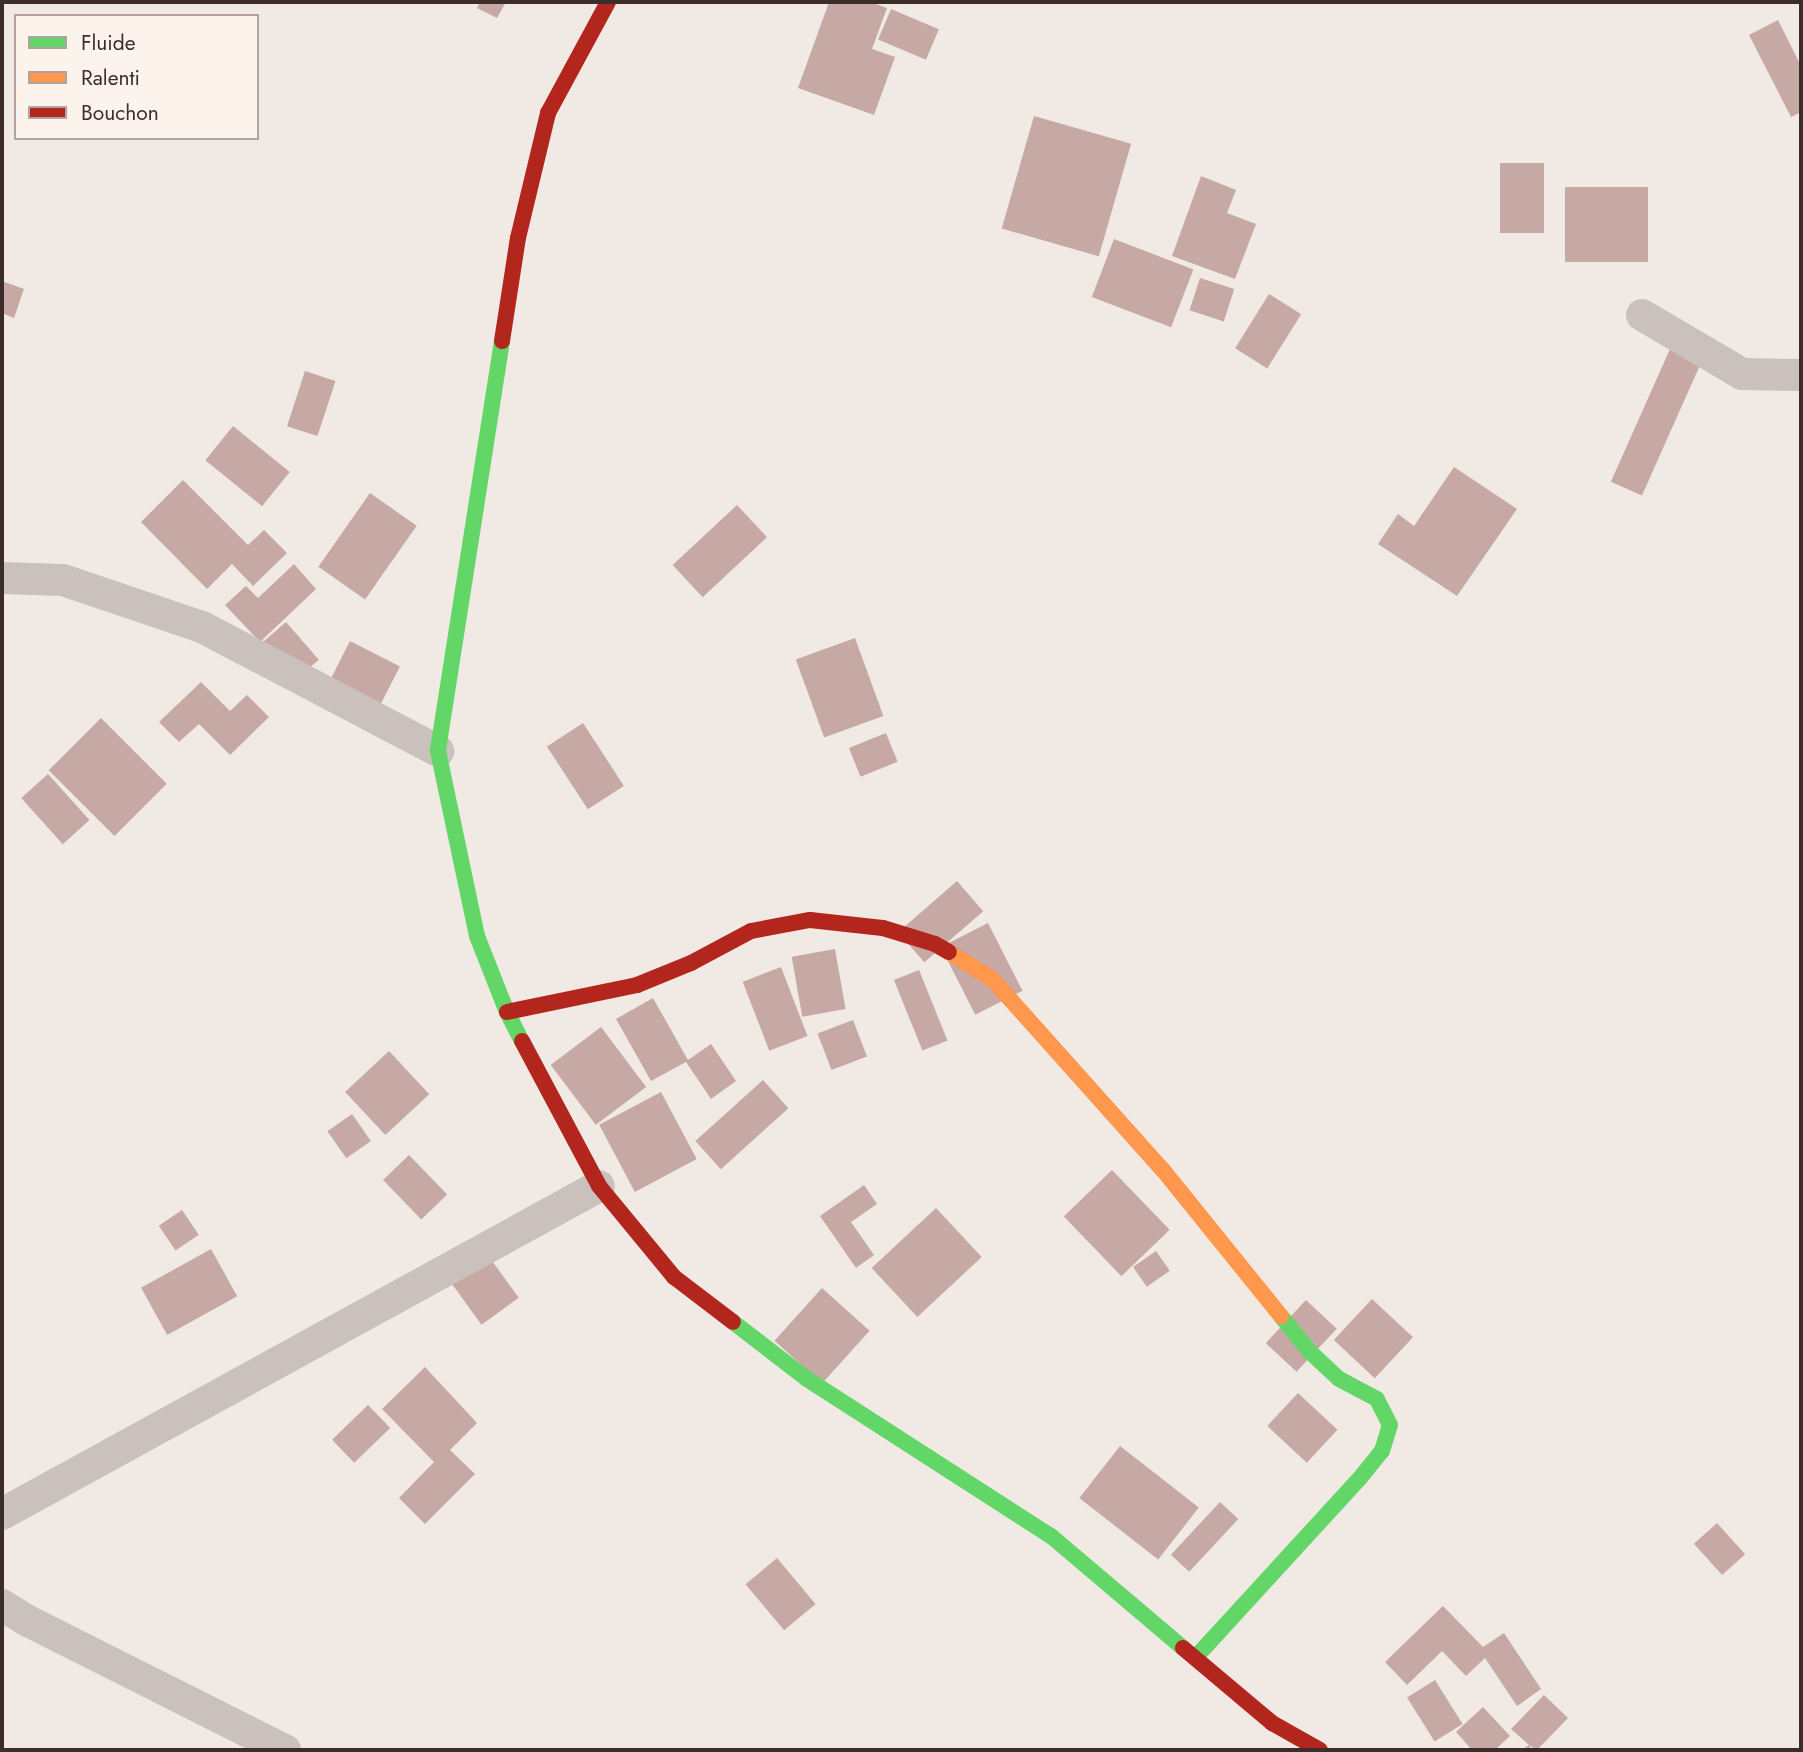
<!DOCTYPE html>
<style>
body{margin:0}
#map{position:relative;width:1803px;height:1752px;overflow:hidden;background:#f1e9e4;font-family:Jost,sans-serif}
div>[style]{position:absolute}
.building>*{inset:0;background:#c6a9a4;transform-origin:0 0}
.street>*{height:32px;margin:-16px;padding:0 16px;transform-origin:16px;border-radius:16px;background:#cac1bd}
.fast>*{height:16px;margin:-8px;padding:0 8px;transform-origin:8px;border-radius:8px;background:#63d668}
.slow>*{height:16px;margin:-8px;padding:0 8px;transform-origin:8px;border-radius:8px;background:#ff974d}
.jam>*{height:16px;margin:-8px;padding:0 8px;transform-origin:8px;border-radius:8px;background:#b3261e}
span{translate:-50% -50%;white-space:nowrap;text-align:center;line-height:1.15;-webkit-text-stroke:7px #fcf3ed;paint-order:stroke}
.frame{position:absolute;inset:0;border:4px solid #3c2d2a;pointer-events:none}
.legend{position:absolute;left:14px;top:14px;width:245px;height:126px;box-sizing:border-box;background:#fcf3ed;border:2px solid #afa49f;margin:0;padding:9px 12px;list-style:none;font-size:21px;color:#3c2d2a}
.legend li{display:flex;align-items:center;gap:14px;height:35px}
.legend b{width:35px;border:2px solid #afa49f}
</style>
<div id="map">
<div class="building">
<div style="clip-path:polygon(480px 2px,506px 2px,497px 18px,477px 8px)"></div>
<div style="clip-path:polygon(829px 2px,870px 2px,887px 8px,872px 49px,895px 57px,874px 115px,798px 88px)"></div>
<div style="left:891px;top:9px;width:52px;height:33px;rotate:23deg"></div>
<div style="clip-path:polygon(1778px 20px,1801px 66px,1801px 112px,1791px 117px,1749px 35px)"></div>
<div style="left:1034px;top:116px;width:101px;height:117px;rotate:16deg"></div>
<div style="left:1500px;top:163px;width:44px;height:70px"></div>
<div style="clip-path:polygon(1201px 176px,1236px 190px,1227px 213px,1256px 224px,1235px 279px,1172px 256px)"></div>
<div style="left:1565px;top:187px;width:83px;height:75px"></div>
<div style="left:1114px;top:239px;width:85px;height:62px;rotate:21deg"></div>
<div style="left:1200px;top:278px;width:36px;height:34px;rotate:18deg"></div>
<div style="clip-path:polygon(2px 281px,24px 289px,14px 318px,2px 313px)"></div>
<div style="left:1269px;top:294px;width:38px;height:64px;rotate:32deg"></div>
<div style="left:1678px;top:331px;width:34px;height:165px;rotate:24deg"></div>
<div style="left:305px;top:371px;width:32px;height:58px;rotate:18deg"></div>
<div style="left:233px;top:426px;width:73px;height:44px;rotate:39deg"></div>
<div style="clip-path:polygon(1454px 467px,1517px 509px,1457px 596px,1378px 544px,1398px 514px,1414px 526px)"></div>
<div style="clip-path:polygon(183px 480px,248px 545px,264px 530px,287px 553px,253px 586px,232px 564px,207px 589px,141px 522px)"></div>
<div style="left:370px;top:493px;width:57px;height:90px;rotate:35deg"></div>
<div style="left:737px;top:505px;width:44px;height:88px;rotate:47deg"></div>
<div style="clip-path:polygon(294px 564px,316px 589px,260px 642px,225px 605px,246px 586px,258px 598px)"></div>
<div style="left:286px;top:622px;width:50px;height:30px;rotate:49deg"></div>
<div style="left:855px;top:638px;width:83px;height:63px;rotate:70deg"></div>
<div style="left:350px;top:641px;width:56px;height:51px;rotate:27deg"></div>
<div style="clip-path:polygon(201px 682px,230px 711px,247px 695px,269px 717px,230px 755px,199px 724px,179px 742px,159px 722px)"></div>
<div style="left:101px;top:718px;width:93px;height:74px;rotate:45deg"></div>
<div style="left:583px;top:723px;width:75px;height:43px;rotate:57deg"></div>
<div style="left:886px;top:733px;width:31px;height:40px;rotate:68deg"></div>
<div style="left:48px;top:774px;width:62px;height:36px;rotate:48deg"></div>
<div style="left:957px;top:881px;width:40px;height:78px;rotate:49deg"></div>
<div style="left:988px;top:923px;width:76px;height:53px;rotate:63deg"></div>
<div style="left:835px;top:949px;width:61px;height:44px;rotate:80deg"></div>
<div style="left:781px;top:967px;width:74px;height:41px;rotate:69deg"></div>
<div style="left:919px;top:970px;width:76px;height:27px;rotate:68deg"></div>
<div style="clip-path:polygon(653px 998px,688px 1060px,711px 1044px,736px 1081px,711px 1099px,686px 1062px,651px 1081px,616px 1019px)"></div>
<div style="left:853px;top:1020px;width:39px;height:38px;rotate:69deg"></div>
<div style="left:601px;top:1027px;width:75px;height:63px;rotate:53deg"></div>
<div style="left:389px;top:1051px;width:59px;height:60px;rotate:47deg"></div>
<div style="left:763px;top:1080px;width:38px;height:91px;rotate:48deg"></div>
<div style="left:661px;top:1092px;width:76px;height:70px;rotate:62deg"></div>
<div style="left:352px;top:1114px;width:33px;height:30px;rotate:55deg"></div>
<div style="left:409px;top:1155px;width:55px;height:36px;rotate:46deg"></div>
<div style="left:1112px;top:1170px;width:83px;height:67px;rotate:46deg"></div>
<div style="clip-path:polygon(864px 1185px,877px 1204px,851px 1222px,874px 1255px,856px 1268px,820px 1216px)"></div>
<div style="left:936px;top:1208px;width:67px;height:88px;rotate:47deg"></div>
<div style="left:182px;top:1210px;width:30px;height:28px;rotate:56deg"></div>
<div style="left:211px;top:1249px;width:54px;height:80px;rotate:61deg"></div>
<div style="left:1156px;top:1251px;width:24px;height:28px;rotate:55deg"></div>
<div style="left:487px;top:1254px;width:54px;height:46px;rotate:54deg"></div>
<div style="left:822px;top:1288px;width:64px;height:71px;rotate:42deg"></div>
<div style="left:1372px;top:1299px;width:56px;height:56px;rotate:43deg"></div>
<div style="left:1306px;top:1300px;width:42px;height:59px;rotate:43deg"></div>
<div style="clip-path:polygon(425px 1367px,477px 1423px,450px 1450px,475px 1474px,425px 1524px,399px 1498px,434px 1462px,382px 1409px)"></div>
<div style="left:1298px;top:1393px;width:54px;height:45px;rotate:43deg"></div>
<div style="left:368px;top:1405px;width:32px;height:50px;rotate:46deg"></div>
<div style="left:1120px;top:1446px;width:100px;height:66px;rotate:38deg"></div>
<div style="left:1220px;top:1502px;width:25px;height:72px;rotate:43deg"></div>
<div style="left:1717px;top:1523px;width:42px;height:31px;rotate:48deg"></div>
<div style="left:777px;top:1558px;width:60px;height:41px;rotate:50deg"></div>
<div style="clip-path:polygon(1443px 1606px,1483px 1647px,1504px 1633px,1541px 1689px,1517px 1706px,1485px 1658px,1466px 1676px,1442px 1651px,1407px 1685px,1385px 1662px)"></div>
<div style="left:1435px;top:1680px;width:52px;height:33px;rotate:58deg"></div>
<div style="clip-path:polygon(1544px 1695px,1568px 1718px,1537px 1750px,1529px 1745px,1532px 1750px,1522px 1750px,1529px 1745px,1511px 1729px)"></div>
<div style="clip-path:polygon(1483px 1707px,1510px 1736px,1495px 1750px,1472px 1750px,1456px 1732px)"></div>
</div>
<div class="street">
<div style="left:1642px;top:315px;width:116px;rotate:30.5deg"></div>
<div style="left:1742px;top:374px;width:59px;rotate:1deg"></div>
<div style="left:2px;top:578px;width:61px;rotate:1.9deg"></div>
<div style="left:63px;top:580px;width:147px;rotate:18.7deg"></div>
<div style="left:202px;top:627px;width:267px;rotate:27.7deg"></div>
<div style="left:2px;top:1514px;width:681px;rotate:-28.78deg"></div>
<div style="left:2px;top:1605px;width:31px;rotate:32deg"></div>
<div style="left:28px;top:1621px;width:288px;rotate:26.7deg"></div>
</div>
<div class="fast">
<div style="left:502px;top:341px;width:415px;rotate:98.9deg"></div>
<div style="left:438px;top:751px;width:189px;rotate:78.1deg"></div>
<div style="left:477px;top:936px;width:82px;rotate:68.5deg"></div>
<div style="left:507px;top:1012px;width:33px;rotate:63deg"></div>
<div style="left:733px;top:1322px;width:93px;rotate:37.6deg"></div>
<div style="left:807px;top:1379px;width:290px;rotate:32.8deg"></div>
<div style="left:1051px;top:1536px;width:173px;rotate:40.3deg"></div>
<div style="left:1195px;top:1658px;width:244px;rotate:-47.5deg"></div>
<div style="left:1360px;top:1478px;width:35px;rotate:-51deg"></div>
<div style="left:1382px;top:1451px;width:27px;rotate:-73deg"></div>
<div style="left:1390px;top:1425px;width:29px;rotate:-117deg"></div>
<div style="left:1377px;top:1399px;width:43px;rotate:-152.2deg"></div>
<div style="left:1339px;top:1379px;width:40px;rotate:-137deg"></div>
<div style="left:1310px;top:1352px;width:46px;rotate:-128.9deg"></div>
</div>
<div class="slow">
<div style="left:949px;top:952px;width:51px;rotate:32.1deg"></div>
<div style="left:992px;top:979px;width:256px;rotate:48.2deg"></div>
<div style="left:1163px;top:1170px;width:188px;rotate:51.1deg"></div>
</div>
<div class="jam">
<div style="left:502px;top:341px;width:104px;rotate:-81.2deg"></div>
<div style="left:518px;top:238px;width:129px;rotate:-76.5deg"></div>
<div style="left:548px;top:113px;width:126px;rotate:-61.6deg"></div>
<div style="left:507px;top:1012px;width:133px;rotate:-11.7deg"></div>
<div style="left:637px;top:985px;width:58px;rotate:-22.2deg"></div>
<div style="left:691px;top:963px;width:68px;rotate:-28.1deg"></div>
<div style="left:751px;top:931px;width:60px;rotate:-10.6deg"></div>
<div style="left:810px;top:920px;width:73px;rotate:6.3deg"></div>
<div style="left:883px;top:928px;width:54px;rotate:17.1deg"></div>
<div style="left:935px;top:944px;width:16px;rotate:30deg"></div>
<div style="left:522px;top:1041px;width:164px;rotate:62deg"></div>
<div style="left:599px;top:1186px;width:118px;rotate:50.5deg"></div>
<div style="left:674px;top:1277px;width:74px;rotate:37.3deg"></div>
<div style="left:1183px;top:1648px;width:116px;rotate:40.1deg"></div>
<div style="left:1272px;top:1723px;width:55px;rotate:29.4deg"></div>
</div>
<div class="frame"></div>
<ul class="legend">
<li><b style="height:9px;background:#63d668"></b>Fluide</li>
<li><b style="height:9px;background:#ff974d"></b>Ralenti</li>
<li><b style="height:9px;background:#b3261e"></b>Bouchon</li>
</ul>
</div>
